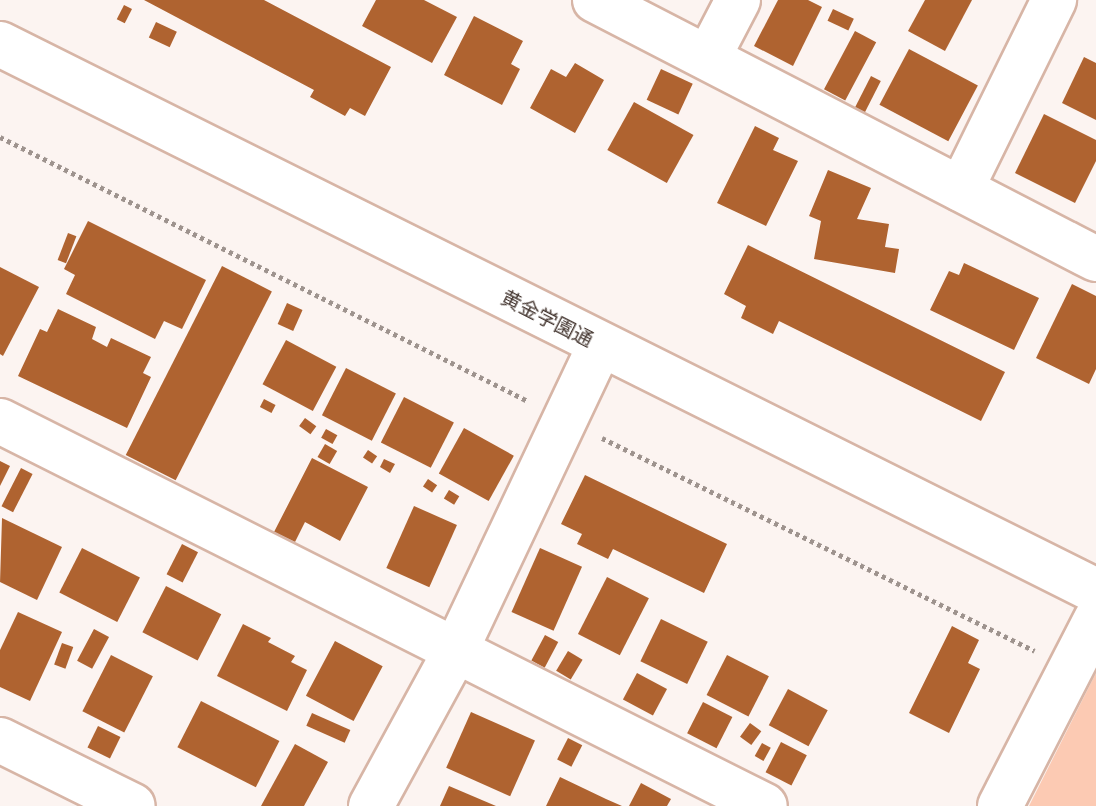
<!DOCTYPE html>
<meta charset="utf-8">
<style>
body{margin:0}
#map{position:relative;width:1096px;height:806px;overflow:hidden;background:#fcf4f1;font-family:"PT Sans","Noto Sans JP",sans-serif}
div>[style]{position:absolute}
.green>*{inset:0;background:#fccab3}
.building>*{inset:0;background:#af6330;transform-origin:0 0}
.path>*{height:5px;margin-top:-2.5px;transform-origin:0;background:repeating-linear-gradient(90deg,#9e938e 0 4px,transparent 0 8px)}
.roads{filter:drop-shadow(2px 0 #d7b5a6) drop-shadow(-2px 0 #d7b5a6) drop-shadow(0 2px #d7b5a6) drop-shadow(0 -2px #d7b5a6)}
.street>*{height:44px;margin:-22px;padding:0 22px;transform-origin:22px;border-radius:22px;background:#fff}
.secondary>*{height:44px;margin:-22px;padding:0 22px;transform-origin:22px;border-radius:22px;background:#fff}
span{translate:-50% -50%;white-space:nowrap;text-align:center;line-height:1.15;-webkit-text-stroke:8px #fff;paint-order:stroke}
.street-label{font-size:20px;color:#463832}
</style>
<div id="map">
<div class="green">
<div style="clip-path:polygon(1096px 673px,1096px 806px,1029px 806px)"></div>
</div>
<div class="building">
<div style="clip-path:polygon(144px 0,264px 0,391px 67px,365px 116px,350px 108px,345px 116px,310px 97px,314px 90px)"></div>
<div style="clip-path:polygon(376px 0,424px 0,457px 17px,432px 63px,362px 26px)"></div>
<div style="clip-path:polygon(778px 0,808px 0,822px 7px,793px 66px,754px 46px)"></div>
<div style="clip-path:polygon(925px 0,972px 0,945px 51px,908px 31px)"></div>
<div style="left:124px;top:5px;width:9px;height:16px;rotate:27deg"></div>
<div style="left:833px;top:9px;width:23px;height:13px;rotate:25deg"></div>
<div style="clip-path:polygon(474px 16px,523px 41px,511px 64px,520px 69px,502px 105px,444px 75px)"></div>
<div style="left:156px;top:22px;width:23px;height:17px;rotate:25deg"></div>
<div style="left:855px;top:31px;width:24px;height:66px;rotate:28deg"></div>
<div style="left:909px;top:49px;width:78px;height:63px;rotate:28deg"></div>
<div style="clip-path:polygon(1084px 57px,1096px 63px,1096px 120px,1062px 103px)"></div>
<div style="clip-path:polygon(575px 63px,604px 80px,575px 133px,530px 108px,551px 69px,566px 77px)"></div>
<div style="left:661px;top:69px;width:35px;height:34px;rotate:25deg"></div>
<div style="left:871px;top:76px;width:11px;height:35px;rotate:27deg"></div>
<div style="left:634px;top:102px;width:68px;height:55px;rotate:29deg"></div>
<div style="clip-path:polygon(1044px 114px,1096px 140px,1096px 161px,1075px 203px,1015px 173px)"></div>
<div style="clip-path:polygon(755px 126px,779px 138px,773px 150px,798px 161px,766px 226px,717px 203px)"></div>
<div style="clip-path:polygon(828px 170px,871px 188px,857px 219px,889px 224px,885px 247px,899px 249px,895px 273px,814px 259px,821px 221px,809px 216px)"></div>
<div style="clip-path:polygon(88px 221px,206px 280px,182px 329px,164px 321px,155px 339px,66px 294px,75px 275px,64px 269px)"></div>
<div style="left:68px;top:233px;width:9px;height:29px;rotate:21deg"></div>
<div style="clip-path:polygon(748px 245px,1005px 372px,981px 421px,779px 321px,773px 334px,741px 318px,746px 306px,724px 294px)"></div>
<div style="clip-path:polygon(964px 263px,1039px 298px,1014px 350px,930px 310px,949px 271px,959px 275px)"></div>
<div style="left:222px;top:266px;width:56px;height:212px;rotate:27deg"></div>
<div style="clip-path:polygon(0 267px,39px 287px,3px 356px,0 354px)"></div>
<div style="clip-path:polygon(1072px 284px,1096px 296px,1096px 369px,1089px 384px,1036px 358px)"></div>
<div style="left:287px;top:303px;width:17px;height:23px;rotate:24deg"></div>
<div style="clip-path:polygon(58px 309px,96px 327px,92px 339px,107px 347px,111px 338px,151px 357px,143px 373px,151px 377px,127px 428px,18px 376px,40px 329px,47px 332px)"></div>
<div style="left:286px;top:340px;width:57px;height:50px;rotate:28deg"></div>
<div style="left:346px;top:368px;width:56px;height:53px;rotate:27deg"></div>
<div style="left:404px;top:397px;width:56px;height:51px;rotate:27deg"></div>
<div style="left:264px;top:399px;width:13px;height:9px;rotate:27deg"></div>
<div style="left:305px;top:418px;width:14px;height:10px;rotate:36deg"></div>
<div style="left:464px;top:428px;width:57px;height:52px;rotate:29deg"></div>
<div style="left:326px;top:429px;width:13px;height:10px;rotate:29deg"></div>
<div style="left:325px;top:444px;width:14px;height:15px;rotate:30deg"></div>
<div style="left:368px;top:450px;width:11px;height:9px;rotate:34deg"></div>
<div style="clip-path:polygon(312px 458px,368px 487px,340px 541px,305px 522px,295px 542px,274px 532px)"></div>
<div style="clip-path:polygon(384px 459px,395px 464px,390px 473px,380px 467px)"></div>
<div style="clip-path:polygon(0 461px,10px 466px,0 486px)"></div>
<div style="left:21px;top:468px;width:13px;height:43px;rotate:27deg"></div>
<div style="clip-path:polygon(585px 475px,727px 544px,704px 593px,613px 549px,608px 559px,577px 544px,582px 534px,561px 524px)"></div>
<div style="left:428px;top:479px;width:11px;height:9px;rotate:34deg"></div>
<div style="left:449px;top:490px;width:12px;height:10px;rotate:31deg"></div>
<div style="left:414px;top:506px;width:47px;height:68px;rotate:24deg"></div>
<div style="clip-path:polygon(2px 518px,62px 547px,37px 600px,0 582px)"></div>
<div style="left:182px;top:544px;width:18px;height:34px;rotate:27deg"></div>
<div style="left:82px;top:548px;width:65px;height:50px;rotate:27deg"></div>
<div style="left:540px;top:548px;width:46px;height:70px;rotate:24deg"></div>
<div style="left:607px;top:577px;width:47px;height:64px;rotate:27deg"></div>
<div style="left:166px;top:586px;width:62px;height:52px;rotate:27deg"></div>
<div style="clip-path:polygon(18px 612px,62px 632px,30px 701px,0 687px,0 650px)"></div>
<div style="left:661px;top:619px;width:52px;height:47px;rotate:26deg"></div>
<div style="clip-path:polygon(243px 624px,271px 638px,268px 642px,295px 656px,291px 662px,307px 670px,287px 711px,217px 676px)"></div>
<div style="clip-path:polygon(952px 626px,979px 640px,968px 663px,980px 669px,949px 733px,909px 713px)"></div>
<div style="left:94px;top:629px;width:17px;height:36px;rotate:28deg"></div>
<div style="left:545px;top:635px;width:15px;height:29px;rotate:28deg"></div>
<div style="left:335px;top:641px;width:54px;height:62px;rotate:28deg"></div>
<div style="left:62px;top:643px;width:12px;height:23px;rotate:20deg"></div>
<div style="left:568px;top:651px;width:17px;height:23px;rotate:31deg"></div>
<div style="left:111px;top:655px;width:47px;height:63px;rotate:27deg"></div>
<div style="left:727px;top:655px;width:47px;height:45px;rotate:27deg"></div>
<div style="left:637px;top:673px;width:34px;height:30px;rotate:28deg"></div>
<div style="left:788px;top:689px;width:45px;height:41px;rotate:28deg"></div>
<div style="left:201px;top:701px;width:88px;height:52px;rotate:27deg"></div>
<div style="left:703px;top:702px;width:33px;height:35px;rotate:27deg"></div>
<div style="left:471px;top:712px;width:70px;height:61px;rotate:24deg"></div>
<div style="left:312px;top:713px;width:42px;height:14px;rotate:24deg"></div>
<div style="left:750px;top:723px;width:14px;height:17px;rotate:36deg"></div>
<div style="left:98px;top:726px;width:25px;height:24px;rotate:26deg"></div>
<div style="left:568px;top:738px;width:16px;height:24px;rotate:27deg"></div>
<div style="left:781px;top:742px;width:29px;height:34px;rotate:27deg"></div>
<div style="left:762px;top:743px;width:10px;height:15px;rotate:29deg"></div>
<div style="clip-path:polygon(295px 744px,328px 762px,304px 806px,261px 806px)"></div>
<div style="clip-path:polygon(560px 777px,606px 799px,622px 806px,546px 806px)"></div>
<div style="clip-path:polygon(641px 783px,671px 799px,667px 806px,629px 806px)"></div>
<div style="clip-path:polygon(449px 786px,496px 806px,440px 806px)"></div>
</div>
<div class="path">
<div style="left:0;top:137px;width:590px;rotate:26.57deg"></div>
<div style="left:602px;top:438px;width:482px;rotate:26.2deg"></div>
</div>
<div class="roads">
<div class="street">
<div style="left:595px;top:0;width:564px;rotate:27.34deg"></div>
<div style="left:709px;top:56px;width:63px;rotate:-62.6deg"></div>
<div style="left:961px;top:189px;width:211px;rotate:-63.8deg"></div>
<div style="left:0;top:421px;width:856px;rotate:26.71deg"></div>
<div style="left:0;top:740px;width:148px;rotate:26.4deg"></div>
<div style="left:371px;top:806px;width:175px;rotate:-61.4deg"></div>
<div style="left:455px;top:652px;width:340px;rotate:-64.7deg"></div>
</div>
<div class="secondary">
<div style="left:0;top:44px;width:1225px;rotate:26.52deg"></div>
<div style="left:1000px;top:806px;width:210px;rotate:-62.8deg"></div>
</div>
</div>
<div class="street-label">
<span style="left:547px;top:319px;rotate:27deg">黄金学園通</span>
</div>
</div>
